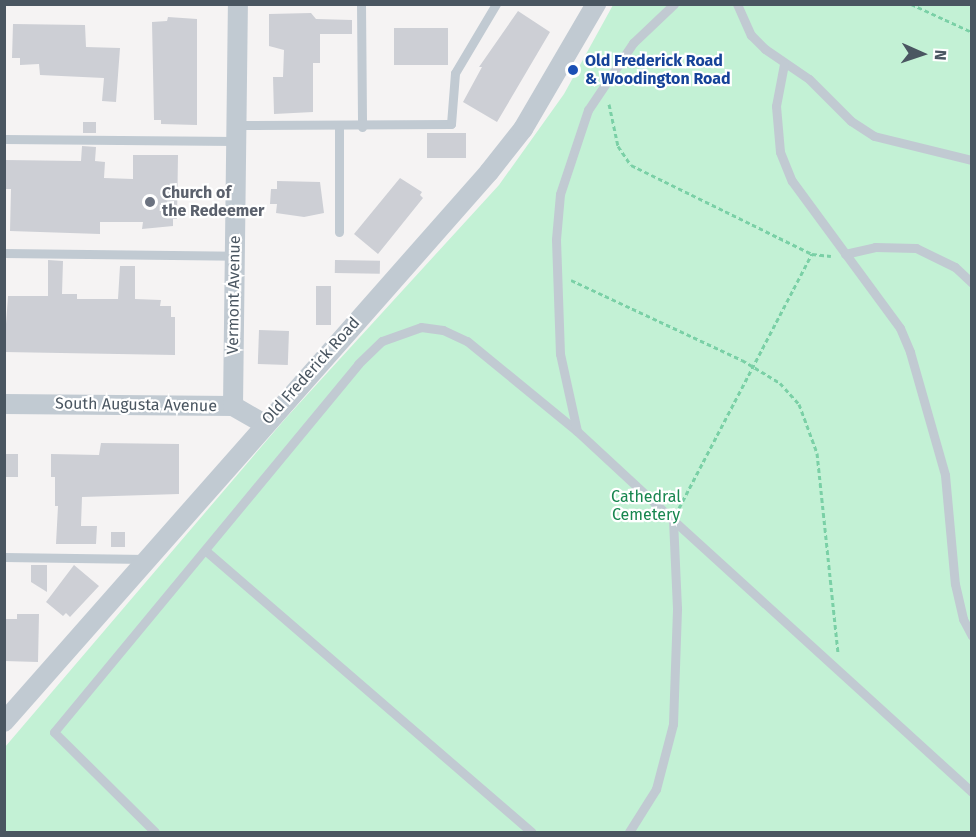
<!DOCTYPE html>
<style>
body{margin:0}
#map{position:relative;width:976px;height:837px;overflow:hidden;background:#f5f3f3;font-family:"Fira Sans",sans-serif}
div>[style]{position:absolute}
.green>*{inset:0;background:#c3f1d5}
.building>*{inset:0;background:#cdcfd5;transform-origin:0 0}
.path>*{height:3px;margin-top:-1.5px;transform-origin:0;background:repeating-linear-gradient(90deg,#7ad0a6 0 4.5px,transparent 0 7.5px)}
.lane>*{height:9px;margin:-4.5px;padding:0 4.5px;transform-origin:4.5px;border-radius:4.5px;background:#c1cad2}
.street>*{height:20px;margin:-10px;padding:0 10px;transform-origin:10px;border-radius:10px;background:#c1cad2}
.dots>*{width:16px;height:16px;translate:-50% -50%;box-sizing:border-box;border:3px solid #fff;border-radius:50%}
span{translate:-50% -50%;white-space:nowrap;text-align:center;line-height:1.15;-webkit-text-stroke:4.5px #fff;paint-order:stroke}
.transit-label{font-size:16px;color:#164399;font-weight:700}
.left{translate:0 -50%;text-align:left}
.worship-label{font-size:16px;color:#5b616d;font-weight:700}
.street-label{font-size:16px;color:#4a5661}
.park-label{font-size:16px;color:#17864f}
.frame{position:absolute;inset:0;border:6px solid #4a5661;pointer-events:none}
.north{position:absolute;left:892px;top:24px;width:60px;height:60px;-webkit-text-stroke:4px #fff;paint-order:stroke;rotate:93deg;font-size:16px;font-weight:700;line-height:24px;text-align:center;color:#4a5661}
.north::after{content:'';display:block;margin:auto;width:21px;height:27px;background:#4a5661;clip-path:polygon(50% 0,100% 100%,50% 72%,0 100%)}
</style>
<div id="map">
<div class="green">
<div style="clip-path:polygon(613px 5px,971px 5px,971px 832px,5px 832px,5px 747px,285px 419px,499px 185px,564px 94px)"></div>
</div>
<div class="building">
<div style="clip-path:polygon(518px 11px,550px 32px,497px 122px,463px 102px,482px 67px,479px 67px)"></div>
<div style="clip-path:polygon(311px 13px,316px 19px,352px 20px,352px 34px,320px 34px,320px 63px,313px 63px,313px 112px,274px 114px,273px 77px,283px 77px,284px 50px,269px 46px,269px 14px)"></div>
<div style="clip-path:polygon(168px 17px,197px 19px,197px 125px,161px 124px,161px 120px,154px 120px,152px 22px,167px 21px)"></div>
<div style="clip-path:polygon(13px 24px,85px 25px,86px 47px,120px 48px,116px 102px,102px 101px,104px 78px,40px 75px,39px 64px,20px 65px,20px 58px,12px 58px)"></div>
<div style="left:394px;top:28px;width:54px;height:37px"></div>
<div style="left:83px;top:122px;width:13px;height:11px"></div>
<div style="left:466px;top:133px;width:25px;height:39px;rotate:90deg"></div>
<div style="clip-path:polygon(82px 146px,96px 147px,95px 161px,105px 162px,104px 178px,133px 179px,133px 155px,178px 155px,177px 219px,173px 219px,173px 226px,142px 229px,143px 222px,100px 222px,100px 234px,10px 231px,11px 189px,4px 189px,5px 160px,81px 161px)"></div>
<div style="clip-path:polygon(400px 178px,422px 192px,420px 195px,423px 198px,378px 254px,354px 234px)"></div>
<div style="clip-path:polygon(277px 181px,320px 182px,324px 213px,304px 217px,276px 213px,277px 204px,270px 204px,271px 189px,277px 189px)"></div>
<div style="clip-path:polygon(48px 260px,63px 261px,62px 294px,77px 294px,77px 299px,118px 299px,120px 266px,135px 266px,135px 299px,161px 300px,160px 306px,171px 306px,171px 317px,175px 317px,175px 355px,4px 352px,8px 296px,48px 296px)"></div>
<div style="left:335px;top:260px;width:45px;height:13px;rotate:1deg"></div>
<div style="left:316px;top:286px;width:15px;height:39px"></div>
<div style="left:259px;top:330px;width:30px;height:34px;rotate:2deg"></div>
<div style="clip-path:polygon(101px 443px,179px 444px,179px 494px,82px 497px,81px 526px,97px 526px,96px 544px,56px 544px,58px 506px,55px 506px,55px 477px,51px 477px,51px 454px,99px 455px)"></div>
<div style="left:4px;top:454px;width:14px;height:23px"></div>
<div style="left:111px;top:532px;width:14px;height:15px"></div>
<div style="clip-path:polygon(31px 565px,47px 565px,47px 592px,31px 582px)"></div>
<div style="clip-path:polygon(74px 565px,99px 586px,70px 617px,66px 613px,63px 616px,46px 602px)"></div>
<div style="clip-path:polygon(17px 614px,39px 614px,38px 662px,4px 661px,4px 619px,17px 619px)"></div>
</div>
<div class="path">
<div style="left:911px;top:4px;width:67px;rotate:24.7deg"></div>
<div style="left:609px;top:104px;width:43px;rotate:77.9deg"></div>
<div style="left:618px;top:146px;width:23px;rotate:56deg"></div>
<div style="left:631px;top:165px;width:202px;rotate:26.2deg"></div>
<div style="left:812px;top:254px;width:19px;rotate:6deg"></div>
<div style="left:571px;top:280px;width:189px;rotate:25.1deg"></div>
<div style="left:742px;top:360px;width:44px;rotate:31.2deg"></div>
<div style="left:780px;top:383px;width:28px;rotate:48deg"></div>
<div style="left:799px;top:404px;width:52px;rotate:69.8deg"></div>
<div style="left:817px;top:453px;width:201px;rotate:84deg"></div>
<div style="left:679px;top:508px;width:287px;rotate:-62.4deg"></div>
</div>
<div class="lane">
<div style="left:361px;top:4px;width:123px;rotate:89.5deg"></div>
<div style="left:737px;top:4px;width:34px;rotate:66deg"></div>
<div style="left:751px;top:35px;width:20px;rotate:45deg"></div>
<div style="left:765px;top:49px;width:53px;rotate:34.3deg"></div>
<div style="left:809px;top:79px;width:59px;rotate:45deg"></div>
<div style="left:851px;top:121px;width:27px;rotate:33deg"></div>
<div style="left:874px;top:136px;width:101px;rotate:13.8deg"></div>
<div style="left:784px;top:64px;width:43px;rotate:100.8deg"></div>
<div style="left:776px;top:106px;width:46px;rotate:85deg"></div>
<div style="left:780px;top:152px;width:31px;rotate:68deg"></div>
<div style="left:792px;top:181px;width:182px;rotate:53.7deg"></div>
<div style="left:900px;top:328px;width:26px;rotate:67deg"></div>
<div style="left:910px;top:352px;width:128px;rotate:74.1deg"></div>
<div style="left:945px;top:475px;width:109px;rotate:84.8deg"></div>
<div style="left:955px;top:584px;width:36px;rotate:77deg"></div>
<div style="left:963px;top:619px;width:19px;rotate:62deg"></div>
<div style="left:237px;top:125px;width:214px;rotate:-0.3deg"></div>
<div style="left:451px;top:124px;width:51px;rotate:-85.5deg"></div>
<div style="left:455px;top:73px;width:80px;rotate:-59.3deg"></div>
<div style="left:4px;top:139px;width:232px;rotate:0.5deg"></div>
<div style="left:339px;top:232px;width:105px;rotate:-90deg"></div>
<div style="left:4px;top:253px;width:231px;rotate:0.7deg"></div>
<div style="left:845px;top:254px;width:31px;rotate:-13deg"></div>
<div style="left:875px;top:247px;width:41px;rotate:1.4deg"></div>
<div style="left:916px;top:248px;width:43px;rotate:26deg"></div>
<div style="left:955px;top:267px;width:23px;rotate:43deg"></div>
<div style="left:673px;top:520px;width:404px;rotate:42.3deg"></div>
<div style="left:206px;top:551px;width:430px;rotate:40.8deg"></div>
<div style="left:4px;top:557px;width:142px;rotate:0.8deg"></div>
<div style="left:155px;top:832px;width:142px;rotate:-135.3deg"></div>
<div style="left:54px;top:732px;width:477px;rotate:-50.4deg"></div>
<div style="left:358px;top:364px;width:33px;rotate:-44deg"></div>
<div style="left:382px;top:341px;width:41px;rotate:-19.7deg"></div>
<div style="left:421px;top:327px;width:22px;rotate:8deg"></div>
<div style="left:443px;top:330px;width:26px;rotate:25deg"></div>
<div style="left:467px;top:341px;width:142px;rotate:39.3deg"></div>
<div style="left:629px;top:832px;width:51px;rotate:-57.9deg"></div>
<div style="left:656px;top:789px;width:67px;rotate:-75.3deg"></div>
<div style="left:673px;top:724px;width:116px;rotate:-88deg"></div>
<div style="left:677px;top:608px;width:88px;rotate:-92.6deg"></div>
<div style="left:673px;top:520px;width:131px;rotate:-137.2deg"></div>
<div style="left:577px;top:431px;width:79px;rotate:-102.4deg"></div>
<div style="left:560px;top:354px;width:115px;rotate:-92deg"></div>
<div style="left:556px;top:239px;width:45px;rotate:-84.9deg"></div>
<div style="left:560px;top:194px;width:89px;rotate:-71.6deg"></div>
<div style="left:588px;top:110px;width:81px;rotate:-56.1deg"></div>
<div style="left:633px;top:43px;width:57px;rotate:-43.6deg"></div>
</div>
<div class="street">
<div style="left:4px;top:404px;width:229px;rotate:0.5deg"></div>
<div style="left:233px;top:406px;width:34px;rotate:30deg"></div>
<div style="left:233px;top:406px;width:402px;rotate:-89.3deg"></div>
<div style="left:4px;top:722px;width:733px;rotate:-48.59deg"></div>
<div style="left:489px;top:172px;width:55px;rotate:-51.7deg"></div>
<div style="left:523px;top:129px;width:145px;rotate:-59.7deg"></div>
</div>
<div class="dots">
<div style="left:573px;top:70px;background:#1a4fb4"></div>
<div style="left:150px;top:202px;background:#6b7280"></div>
</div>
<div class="transit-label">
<span class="left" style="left:585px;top:70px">Old Frederick Road<br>&amp; Woodington Road</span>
</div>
<div class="worship-label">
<span class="left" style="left:162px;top:202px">Church of<br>the Redeemer</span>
</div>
<div class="street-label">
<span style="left:234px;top:295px;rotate:-89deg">Vermont Avenue</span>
<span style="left:311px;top:371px;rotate:-48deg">Old Frederick Road</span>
<span style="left:136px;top:405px;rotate:1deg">South Augusta Avenue</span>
</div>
<div class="park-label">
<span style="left:646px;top:506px">Cathedral<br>Cemetery</span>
</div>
<div class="frame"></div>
<div class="north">N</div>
</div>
